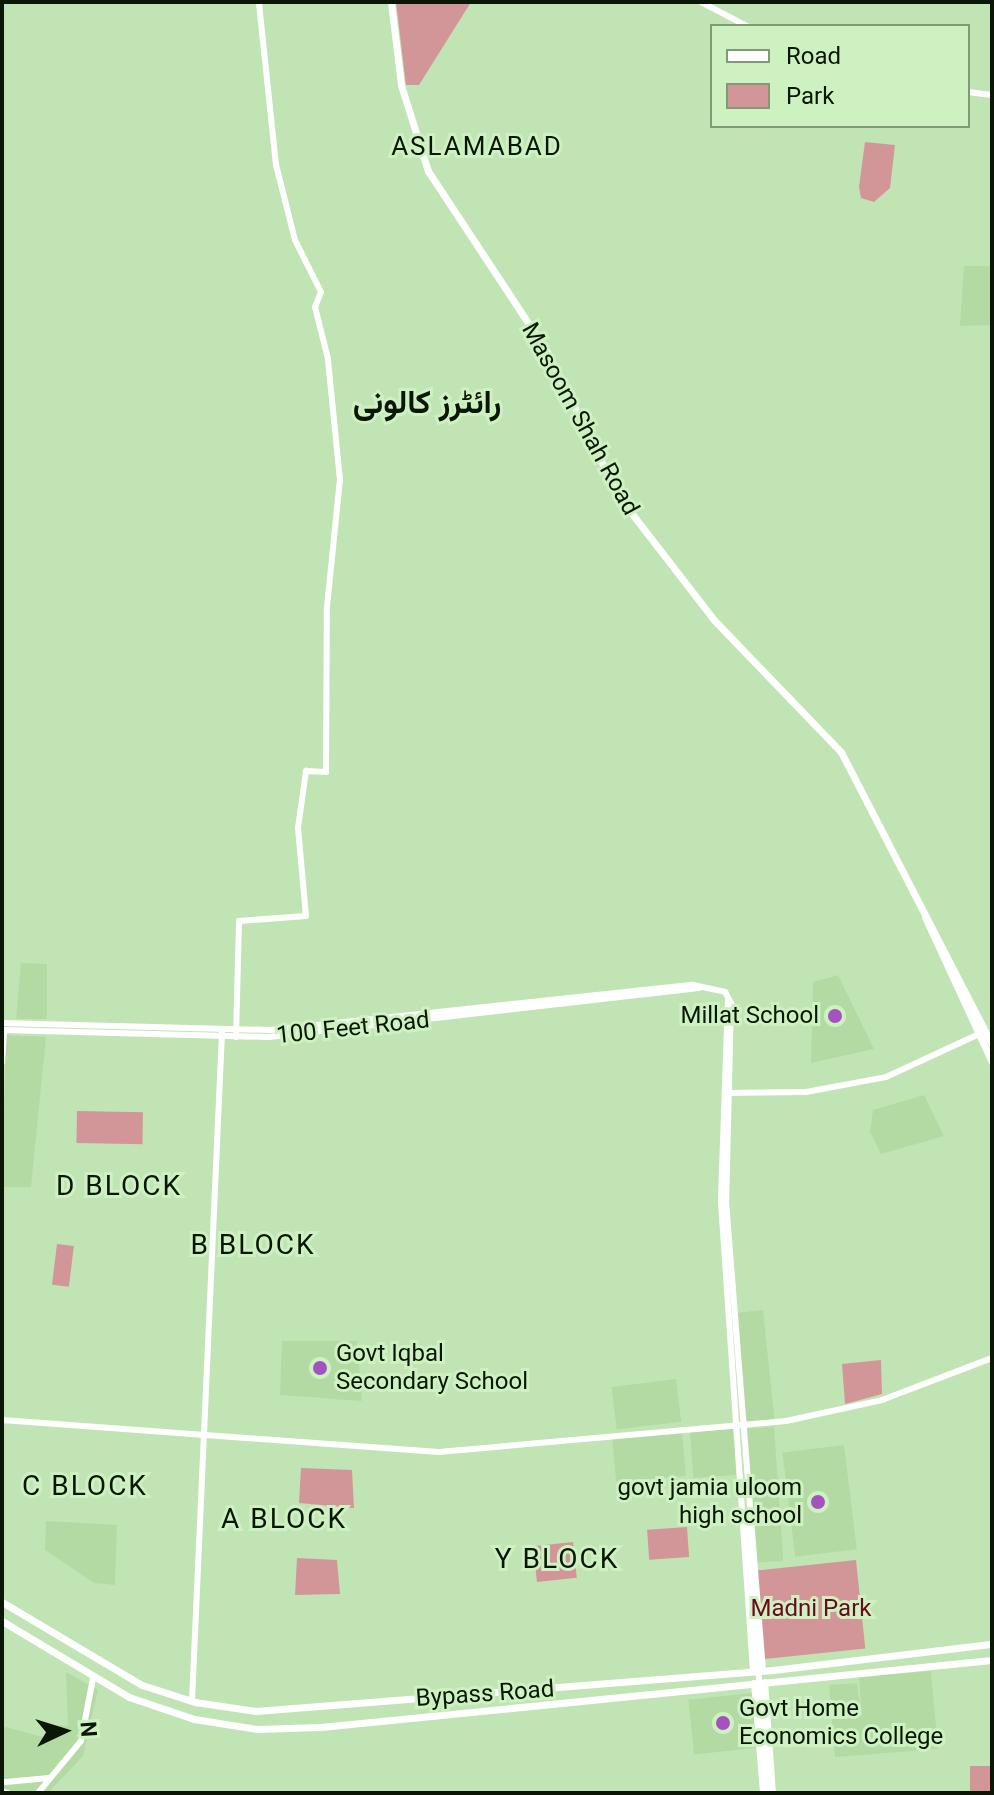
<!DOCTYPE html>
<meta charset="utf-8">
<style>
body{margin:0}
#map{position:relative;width:994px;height:1795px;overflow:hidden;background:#c1e4b4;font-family:Roboto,Vazirmatn,sans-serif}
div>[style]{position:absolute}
.built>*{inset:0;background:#b4daa4;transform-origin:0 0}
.green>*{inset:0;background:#d29698;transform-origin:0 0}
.secondary>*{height:6px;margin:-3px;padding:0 3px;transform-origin:3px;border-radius:3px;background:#fff}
.primary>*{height:7px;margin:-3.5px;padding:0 3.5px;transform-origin:3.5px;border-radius:3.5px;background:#fff}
.dots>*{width:22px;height:22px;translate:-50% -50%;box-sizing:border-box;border:4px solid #cef1c1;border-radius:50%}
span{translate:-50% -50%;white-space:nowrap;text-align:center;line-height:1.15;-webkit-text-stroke:6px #cef1c1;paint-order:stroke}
.street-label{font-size:24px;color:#0b1706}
.poi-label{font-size:24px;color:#0b1706}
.right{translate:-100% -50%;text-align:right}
.left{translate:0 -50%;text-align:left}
.park-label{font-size:24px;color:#69081e}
.neighbourhood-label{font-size:26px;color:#0b1706;letter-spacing:2px}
.quarter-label{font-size:28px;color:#0b1706;letter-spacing:2px}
.district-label{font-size:32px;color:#0b1706;font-weight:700}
.frame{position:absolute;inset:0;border:4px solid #0b1706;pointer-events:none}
.legend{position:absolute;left:710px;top:24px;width:260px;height:104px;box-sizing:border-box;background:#cef1c1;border:2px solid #809a76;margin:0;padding:10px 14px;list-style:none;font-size:24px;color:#0b1706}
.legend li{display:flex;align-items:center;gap:16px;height:40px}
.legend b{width:40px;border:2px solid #809a76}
.north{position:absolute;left:24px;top:1691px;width:80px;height:80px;-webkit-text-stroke:6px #cef1c1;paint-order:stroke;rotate:86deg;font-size:22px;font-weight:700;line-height:32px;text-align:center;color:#0b1706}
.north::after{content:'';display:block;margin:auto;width:28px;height:36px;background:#0b1706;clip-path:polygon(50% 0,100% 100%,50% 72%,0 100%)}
</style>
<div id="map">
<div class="built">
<div style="clip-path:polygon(964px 266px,992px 266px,992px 325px,960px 326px)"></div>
<div style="clip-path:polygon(21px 963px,47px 964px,47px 1019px,16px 1019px)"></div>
<div style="clip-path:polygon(838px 975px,874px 1049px,811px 1063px,813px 982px)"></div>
<div style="clip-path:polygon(6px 1035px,46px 1037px,31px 1187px,2px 1187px)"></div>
<div style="clip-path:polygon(924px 1095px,944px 1136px,881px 1154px,870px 1132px,873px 1110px)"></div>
<div style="left:763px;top:1310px;width:112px;height:28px;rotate:84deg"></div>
<div style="clip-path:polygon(282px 1341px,357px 1341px,362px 1401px,280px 1395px)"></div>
<div style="left:676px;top:1379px;width:43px;height:65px;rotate:83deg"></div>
<div style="left:774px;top:1427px;width:134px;height:27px;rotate:86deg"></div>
<div style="left:733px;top:1429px;width:46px;height:43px;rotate:86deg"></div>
<div style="left:682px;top:1432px;width:44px;height:70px;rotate:85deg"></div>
<div style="left:844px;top:1445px;width:105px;height:62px;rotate:83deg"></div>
<div style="clip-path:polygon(46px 1521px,117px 1525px,115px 1585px,94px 1583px,45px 1550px)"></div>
<div style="clip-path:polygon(931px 1671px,938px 1749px,835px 1757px,829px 1685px,857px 1683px,862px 1721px,859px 1677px)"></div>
<div style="clip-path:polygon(66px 1672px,98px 1690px,83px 1756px,48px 1793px,2px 1793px,2px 1726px,50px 1739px,54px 1725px,68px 1726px)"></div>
<div style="left:752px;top:1693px;width:55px;height:64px;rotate:84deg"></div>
</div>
<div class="green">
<div style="clip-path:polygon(396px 2px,471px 2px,419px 85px,406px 85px)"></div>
<div style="clip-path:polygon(865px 142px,895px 145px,890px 188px,874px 202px,861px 198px,859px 187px)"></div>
<div style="left:77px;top:1111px;width:66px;height:32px;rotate:1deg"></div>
<div style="left:57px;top:1244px;width:17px;height:41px;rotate:7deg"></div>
<div style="clip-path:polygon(881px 1360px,882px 1394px,845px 1404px,842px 1364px)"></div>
<div style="clip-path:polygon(301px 1468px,352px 1470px,354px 1508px,299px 1503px)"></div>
<div style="left:687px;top:1527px;width:30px;height:40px;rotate:86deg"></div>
<div style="left:573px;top:1542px;width:36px;height:40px;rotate:84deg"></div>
<div style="clip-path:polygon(297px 1558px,337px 1560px,340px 1594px,295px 1595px)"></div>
<div style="left:856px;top:1560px;width:89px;height:101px;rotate:84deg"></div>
<div style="left:992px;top:1766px;width:27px;height:22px;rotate:90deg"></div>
</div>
<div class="secondary">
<div style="left:701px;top:2px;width:52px;rotate:27.6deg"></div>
<div style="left:968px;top:92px;width:24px;rotate:7deg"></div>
<div style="left:728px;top:998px;width:204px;rotate:92deg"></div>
<div style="left:721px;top:1202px;width:471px;rotate:86.1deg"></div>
<div style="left:2px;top:1023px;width:268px;rotate:1.5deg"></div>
<div style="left:270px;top:1030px;width:425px;rotate:-6.1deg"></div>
<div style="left:693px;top:985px;width:33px;rotate:12deg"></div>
<div style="left:725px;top:992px;width:13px;rotate:61deg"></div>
<div style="left:731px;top:1003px;width:198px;rotate:91.4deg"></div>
<div style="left:726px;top:1201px;width:471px;rotate:85.5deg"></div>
<div style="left:2px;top:1030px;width:267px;rotate:1.5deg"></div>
<div style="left:269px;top:1037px;width:433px;rotate:-6.5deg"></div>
<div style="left:236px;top:1037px;width:116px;rotate:-88.5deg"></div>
<div style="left:239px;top:921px;width:67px;rotate:-4.3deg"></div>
<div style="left:306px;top:916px;width:88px;rotate:-95.2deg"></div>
<div style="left:298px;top:828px;width:58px;rotate:-82deg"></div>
<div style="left:306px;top:771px;width:20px;rotate:3deg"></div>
<div style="left:326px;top:772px;width:165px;rotate:-89.7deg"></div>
<div style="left:327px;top:607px;width:128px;rotate:-84.2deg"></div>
<div style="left:340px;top:480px;width:122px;rotate:-95.7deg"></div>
<div style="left:328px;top:359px;width:54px;rotate:-104deg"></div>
<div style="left:315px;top:307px;width:16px;rotate:-68deg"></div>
<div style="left:321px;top:292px;width:58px;rotate:-116.6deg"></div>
<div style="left:295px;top:240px;width:77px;rotate:-104.2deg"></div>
<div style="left:276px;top:165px;width:164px;rotate:-96deg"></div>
<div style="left:2px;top:1062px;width:32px;rotate:-86deg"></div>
<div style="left:726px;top:1093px;width:80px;rotate:-0.7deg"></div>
<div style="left:806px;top:1092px;width:81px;rotate:-10.6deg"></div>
<div style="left:886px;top:1077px;width:102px;rotate:-24.8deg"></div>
<div style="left:2px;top:1420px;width:438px;rotate:4.2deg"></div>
<div style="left:439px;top:1452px;width:348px;rotate:-5.1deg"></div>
<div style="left:786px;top:1421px;width:98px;rotate:-12.3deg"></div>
<div style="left:882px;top:1400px;width:118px;rotate:-20.9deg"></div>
<div style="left:747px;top:1523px;width:271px;rotate:85.6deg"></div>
<div style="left:765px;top:1682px;width:111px;rotate:85.9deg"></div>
<div style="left:754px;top:1683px;width:110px;rotate:85.3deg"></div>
<div style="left:192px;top:1701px;width:670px;rotate:-87.43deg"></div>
<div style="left:6px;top:1782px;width:43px;rotate:-5.3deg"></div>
<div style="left:3px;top:1792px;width:5px;rotate:11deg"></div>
<div style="left:38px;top:1793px;width:67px;rotate:-50.4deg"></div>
<div style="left:81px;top:1741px;width:64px;rotate:-79.2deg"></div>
</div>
<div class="primary">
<div style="left:391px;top:2px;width:84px;rotate:83.1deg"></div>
<div style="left:401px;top:85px;width:90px;rotate:72.6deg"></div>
<div style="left:428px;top:171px;width:214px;rotate:56.6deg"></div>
<div style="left:546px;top:350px;width:164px;rotate:63.6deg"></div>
<div style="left:619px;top:497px;width:155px;rotate:52.3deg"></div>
<div style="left:714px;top:620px;width:183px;rotate:46.1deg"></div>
<div style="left:841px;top:752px;width:330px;rotate:62.7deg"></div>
<div style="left:925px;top:917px;width:160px;rotate:65.2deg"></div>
<div style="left:2px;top:1602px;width:163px;rotate:30.7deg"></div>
<div style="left:142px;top:1685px;width:56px;rotate:17.8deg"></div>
<div style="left:195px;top:1702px;width:62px;rotate:8.4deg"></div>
<div style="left:256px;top:1711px;width:519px;rotate:-4.53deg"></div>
<div style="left:773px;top:1670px;width:221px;rotate:-6.8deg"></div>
<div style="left:2px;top:1621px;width:148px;rotate:30.9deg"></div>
<div style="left:129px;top:1697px;width:69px;rotate:18.7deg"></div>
<div style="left:194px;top:1719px;width:64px;rotate:9deg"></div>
<div style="left:257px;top:1729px;width:64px;rotate:-1.8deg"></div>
<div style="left:321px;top:1727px;width:674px;rotate:-5.7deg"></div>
</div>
<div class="dots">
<div style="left:835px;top:1016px;background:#a552c1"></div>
<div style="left:320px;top:1368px;background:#a552c1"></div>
<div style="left:818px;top:1502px;background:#a552c1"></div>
<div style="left:723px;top:1723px;background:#a552c1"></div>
</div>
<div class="street-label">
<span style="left:580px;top:419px;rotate:61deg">Masoom Shah Road</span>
<span style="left:353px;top:1028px;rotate:-6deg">100 Feet Road</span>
<span style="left:485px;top:1694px;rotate:-4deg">Bypass Road</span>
</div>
<div class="poi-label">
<span class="right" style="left:819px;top:1016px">Millat School</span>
<span class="left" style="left:336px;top:1368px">Govt Iqbal<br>Secondary School</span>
<span class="right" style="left:802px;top:1502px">govt jamia uloom<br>high school</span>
<span class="left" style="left:739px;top:1723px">Govt Home<br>Economics College</span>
</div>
<div class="park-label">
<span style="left:811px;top:1609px">Madni Park</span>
</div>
<div class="neighbourhood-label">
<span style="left:477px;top:147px">ASLAMABAD</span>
</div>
<div class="quarter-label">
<span style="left:119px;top:1186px">D BLOCK</span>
<span style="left:253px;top:1245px">B BLOCK</span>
<span style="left:85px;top:1486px">C BLOCK</span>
<span style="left:284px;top:1519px">A BLOCK</span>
<span style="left:557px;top:1559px">Y BLOCK</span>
</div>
<div class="district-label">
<span style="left:427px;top:402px">رائٹرز کالونی</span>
</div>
<div class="frame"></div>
<ul class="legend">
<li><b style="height:10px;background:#fff"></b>Road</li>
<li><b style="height:22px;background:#d29698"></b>Park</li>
</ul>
<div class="north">N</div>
</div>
